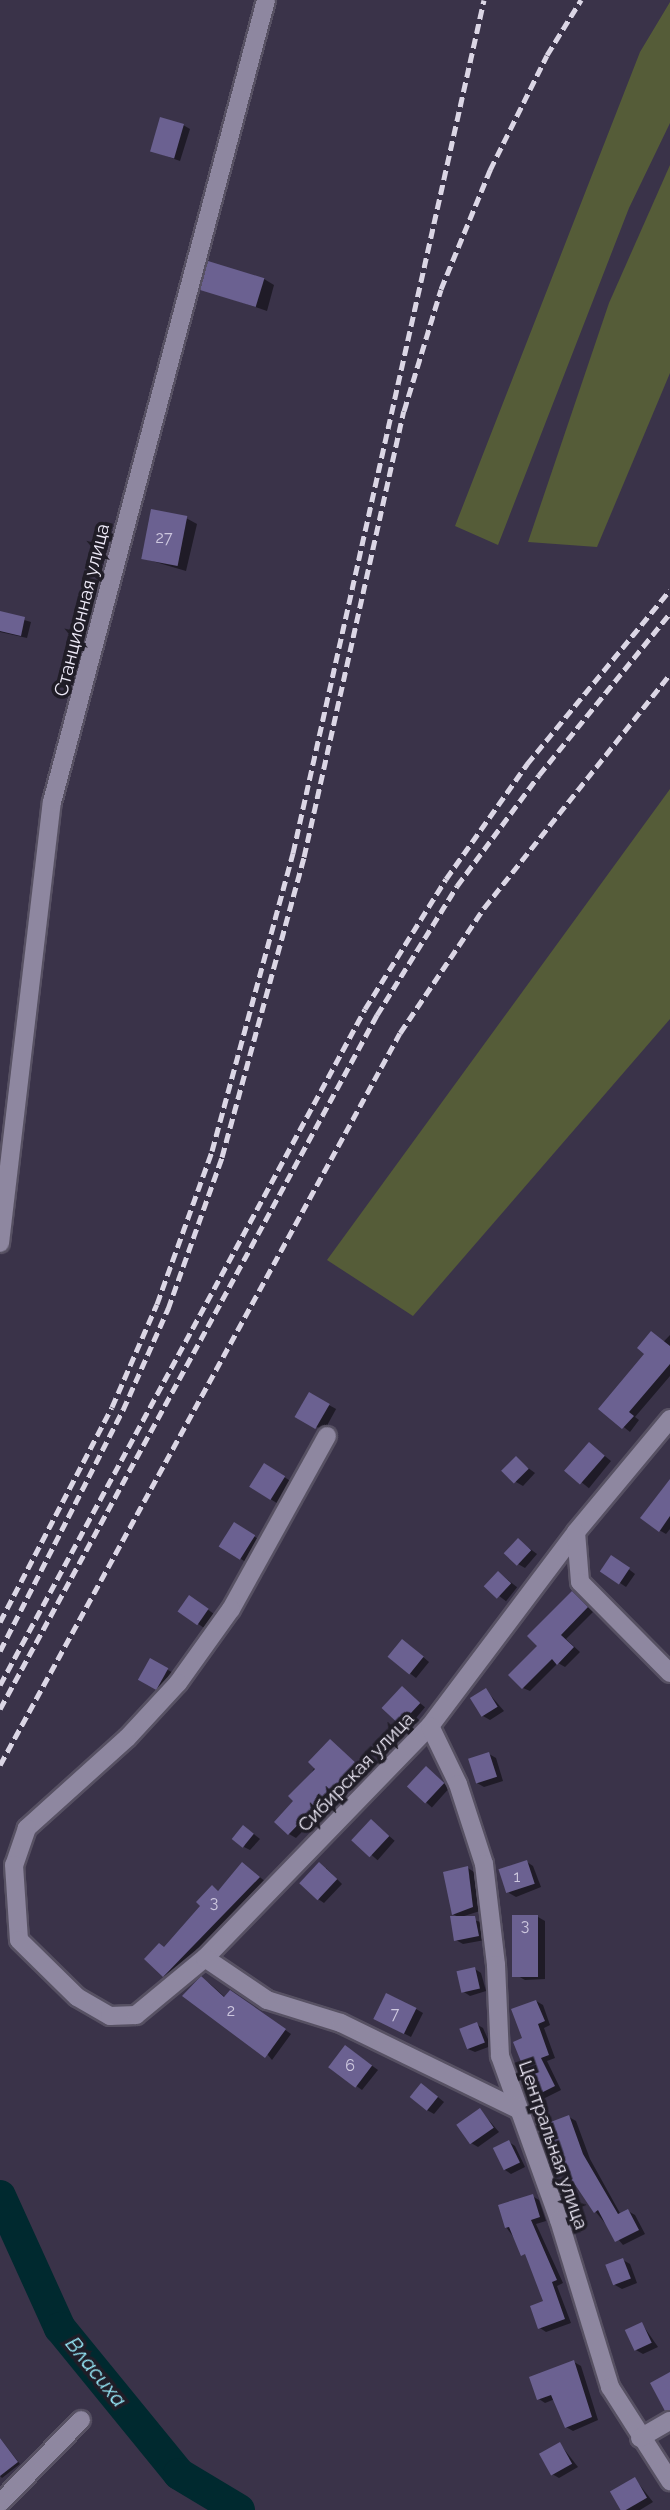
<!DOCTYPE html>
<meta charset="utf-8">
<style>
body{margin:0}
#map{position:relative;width:670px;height:2510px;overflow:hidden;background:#3a3349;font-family:Raleway,sans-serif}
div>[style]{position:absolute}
.green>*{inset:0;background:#555c38}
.shadow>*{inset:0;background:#0007;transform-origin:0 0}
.river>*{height:32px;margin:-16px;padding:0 16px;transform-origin:16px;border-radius:16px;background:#00292f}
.building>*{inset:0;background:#6b6191;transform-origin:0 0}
.roads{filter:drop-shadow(2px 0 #575163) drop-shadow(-2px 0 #575163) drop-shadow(0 2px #575163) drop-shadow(0 -2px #575163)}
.minor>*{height:18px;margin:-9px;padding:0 9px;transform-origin:9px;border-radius:9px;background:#8e87a0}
.rail>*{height:5px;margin-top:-2.5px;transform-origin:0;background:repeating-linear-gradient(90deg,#dbd6e5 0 10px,transparent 0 15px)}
span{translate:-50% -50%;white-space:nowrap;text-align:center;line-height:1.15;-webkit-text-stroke:7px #201d27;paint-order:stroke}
.number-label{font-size:16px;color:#cec8df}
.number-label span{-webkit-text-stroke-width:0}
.street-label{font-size:19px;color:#efebf9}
.water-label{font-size:21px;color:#98ebfb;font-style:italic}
</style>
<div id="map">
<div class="green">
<div style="clip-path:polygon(670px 2px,670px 123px,629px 208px,498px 545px,455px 526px,640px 52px)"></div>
<div style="clip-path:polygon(670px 165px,670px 373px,597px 547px,528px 542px,609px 303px)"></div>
<div style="clip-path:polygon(670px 789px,670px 1019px,413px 1316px,327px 1260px)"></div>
</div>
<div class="shadow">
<div style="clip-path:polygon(183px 125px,190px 129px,180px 161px,152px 151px)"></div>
<div style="clip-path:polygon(264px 279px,274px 285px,267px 311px,202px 289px)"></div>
<div style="clip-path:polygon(186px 518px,197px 524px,186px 571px,142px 558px)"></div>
<div style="clip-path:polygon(0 613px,31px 622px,27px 638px,0 632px)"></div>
<div style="clip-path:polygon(670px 1335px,670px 1376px,635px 1417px,639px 1420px,630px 1432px,600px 1408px)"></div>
<div style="left:309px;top:1394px;width:31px;height:25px;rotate:29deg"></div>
<div style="left:590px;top:1444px;width:27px;height:35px;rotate:39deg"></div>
<div style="clip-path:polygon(516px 1459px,535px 1473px,523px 1486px,516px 1482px)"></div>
<div style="left:265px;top:1465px;width:31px;height:26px;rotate:32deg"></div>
<div style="clip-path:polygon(670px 1484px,670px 1529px,666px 1534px,659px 1530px)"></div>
<div style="left:235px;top:1524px;width:30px;height:26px;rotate:33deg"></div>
<div style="clip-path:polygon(518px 1540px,537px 1554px,525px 1568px,518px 1564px)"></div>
<div style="clip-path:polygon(618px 1561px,635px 1574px,626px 1587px,602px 1571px)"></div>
<div style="left:499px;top:1573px;width:23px;height:18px;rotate:38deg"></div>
<div style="clip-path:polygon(572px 1593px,593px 1612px,566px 1639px,580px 1652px,565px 1667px,558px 1663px,530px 1691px,523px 1688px)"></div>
<div style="clip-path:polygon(196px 1601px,214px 1614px,204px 1628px,180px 1611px)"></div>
<div style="clip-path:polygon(409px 1645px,429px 1662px,416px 1678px,389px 1657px)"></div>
<div style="left:151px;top:1661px;width:26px;height:21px;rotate:28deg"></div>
<div style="left:402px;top:1688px;width:30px;height:25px;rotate:40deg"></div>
<div style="clip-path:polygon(486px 1690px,504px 1711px,490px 1720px,483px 1716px)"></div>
<div style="clip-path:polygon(330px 1741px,363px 1769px,296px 1838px,289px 1834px,295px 1801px)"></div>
<div style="clip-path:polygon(489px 1754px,496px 1758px,503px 1781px,484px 1787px,477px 1783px)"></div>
<div style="left:427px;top:1768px;width:30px;height:26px;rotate:42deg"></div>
<div style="left:372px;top:1821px;width:30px;height:26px;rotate:41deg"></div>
<div style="clip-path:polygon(250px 1831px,260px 1839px,250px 1850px,244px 1847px)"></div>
<div style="clip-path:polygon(527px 1862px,533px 1866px,541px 1887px,516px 1897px,509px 1893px)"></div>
<div style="clip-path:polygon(243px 1864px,266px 1882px,171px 1980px,164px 1976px,165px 1948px)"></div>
<div style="clip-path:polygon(326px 1868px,342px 1884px,324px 1903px,318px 1899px)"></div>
<div style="clip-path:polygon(468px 1868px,474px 1872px,480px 1911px,461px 1917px,481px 1922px,485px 1940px,463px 1944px,456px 1940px,460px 1918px,453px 1914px)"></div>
<div style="clip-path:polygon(538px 1917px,545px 1921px,545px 1979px,525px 1980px,518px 1976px)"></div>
<div style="clip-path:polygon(475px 1969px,481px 1973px,486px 1991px,470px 1996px,464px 1992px)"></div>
<div style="clip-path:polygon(208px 1982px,226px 1998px,237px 1996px,291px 2034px,272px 2060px)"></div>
<div style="clip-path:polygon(536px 2001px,543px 2005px,550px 2025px,544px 2028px,555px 2058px,547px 2061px,561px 2090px,543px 2099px,536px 2095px,524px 2039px)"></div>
<div style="clip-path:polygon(416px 2009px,423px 2013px,411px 2037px,382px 2022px)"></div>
<div style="clip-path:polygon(476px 2024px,483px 2028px,491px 2046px,475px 2052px,468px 2049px)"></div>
<div style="clip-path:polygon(352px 2051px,378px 2070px,362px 2090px,330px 2067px)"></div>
<div style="clip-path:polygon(428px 2089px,444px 2102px,434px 2114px,427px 2110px)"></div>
<div style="clip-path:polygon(480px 2110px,499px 2132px,478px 2147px,471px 2143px)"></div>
<div style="clip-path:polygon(569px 2117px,576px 2121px,590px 2159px,621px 2215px,628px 2211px,635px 2215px,645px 2234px,623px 2245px,595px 2211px)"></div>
<div style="clip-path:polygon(509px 2142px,515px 2146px,525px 2167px,511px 2174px,505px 2170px)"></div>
<div style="clip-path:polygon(532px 2196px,539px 2200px,546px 2221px,536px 2224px,563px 2283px,557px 2286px,571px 2323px,546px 2332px,540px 2328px,545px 2302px,529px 2258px,506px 2227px)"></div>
<div style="clip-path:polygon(623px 2260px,630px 2264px,637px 2283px,622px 2289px,615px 2285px)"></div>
<div style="clip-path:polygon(642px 2324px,658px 2347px,643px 2354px,636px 2350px)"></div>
<div style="clip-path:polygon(574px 2362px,581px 2366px,598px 2420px,573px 2431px,566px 2427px,555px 2399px,545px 2403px,539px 2399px)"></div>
<div style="clip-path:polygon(0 2438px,20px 2464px,2px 2478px,0 2476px)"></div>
<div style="clip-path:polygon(560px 2444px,578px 2467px,559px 2478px,552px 2474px)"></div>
<div style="clip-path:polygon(635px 2479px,653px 2502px,640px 2510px,623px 2510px,612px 2492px)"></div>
</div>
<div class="river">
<div style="left:0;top:2196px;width:145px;rotate:65.6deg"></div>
<div style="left:60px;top:2328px;width:188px;rotate:50.8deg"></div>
<div style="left:179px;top:2474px;width:70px;rotate:31deg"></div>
</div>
<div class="building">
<div style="left:160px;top:117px;width:25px;height:36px;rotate:16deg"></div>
<div style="left:208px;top:261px;width:59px;height:30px;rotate:17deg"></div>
<div style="left:151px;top:509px;width:37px;height:51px;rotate:11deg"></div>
<div style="clip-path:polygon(0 611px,25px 617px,21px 636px,0 631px)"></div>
<div style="clip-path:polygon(651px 1331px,670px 1346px,670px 1364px,629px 1412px,634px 1416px,622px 1429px,598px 1409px,644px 1354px,637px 1348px)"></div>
<div style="left:309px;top:1392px;width:24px;height:29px;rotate:30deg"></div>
<div style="left:589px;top:1442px;width:21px;height:38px;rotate:41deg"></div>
<div style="left:516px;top:1456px;width:18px;height:21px;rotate:45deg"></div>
<div style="left:264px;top:1463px;width:25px;height:28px;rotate:32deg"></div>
<div style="clip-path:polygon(670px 1479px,670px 1516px,659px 1532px,640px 1518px)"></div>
<div style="left:234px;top:1522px;width:25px;height:29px;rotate:32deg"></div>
<div style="left:518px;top:1538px;width:18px;height:21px;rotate:43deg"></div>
<div style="left:611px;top:1555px;width:23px;height:20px;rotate:34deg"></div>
<div style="left:498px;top:1571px;width:18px;height:21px;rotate:43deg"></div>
<div style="clip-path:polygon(572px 1591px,588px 1607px,561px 1635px,574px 1647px,557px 1665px,552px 1659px,522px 1689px,508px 1675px,537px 1646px,527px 1636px)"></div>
<div style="left:189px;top:1595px;width:24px;height:20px;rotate:35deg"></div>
<div style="left:402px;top:1639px;width:28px;height:23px;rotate:39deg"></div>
<div style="left:150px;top:1658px;width:21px;height:25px;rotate:29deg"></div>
<div style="left:402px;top:1686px;width:25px;height:30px;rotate:43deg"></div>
<div style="left:486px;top:1688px;width:22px;height:19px;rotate:58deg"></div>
<div style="clip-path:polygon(330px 1739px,357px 1764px,288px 1835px,274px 1822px,293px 1801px,288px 1796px,315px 1769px,308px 1762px)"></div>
<div style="left:489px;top:1752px;width:26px;height:22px;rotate:72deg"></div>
<div style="left:426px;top:1766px;width:25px;height:28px;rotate:43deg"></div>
<div style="left:371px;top:1819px;width:25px;height:29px;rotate:43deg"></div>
<div style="left:243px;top:1825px;width:14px;height:18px;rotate:39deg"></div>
<div style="left:527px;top:1860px;width:25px;height:30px;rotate:72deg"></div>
<div style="clip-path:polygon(242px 1862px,260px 1877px,163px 1977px,144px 1959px,159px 1943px,164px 1947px,200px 1906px,196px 1902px,212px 1885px,218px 1891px)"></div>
<div style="left:319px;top:1862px;width:25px;height:29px;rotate:43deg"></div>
<div style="clip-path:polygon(468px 1866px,473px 1907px,452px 1915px,443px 1872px)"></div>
<div style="left:512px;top:1915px;width:26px;height:62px"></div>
<div style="clip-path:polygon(450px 1916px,475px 1916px,479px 1936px,454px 1941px)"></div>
<div style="left:475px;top:1967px;width:22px;height:19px;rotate:77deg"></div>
<div style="clip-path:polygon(201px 1976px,224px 1997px,230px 1990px,286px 2029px,265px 2058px,182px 1996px)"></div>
<div style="left:386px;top:1993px;width:34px;height:29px;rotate:26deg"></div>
<div style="clip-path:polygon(536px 2000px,545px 2021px,538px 2024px,549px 2055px,541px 2058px,555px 2086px,535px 2096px,513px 2042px,522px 2038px,511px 2009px)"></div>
<div style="left:477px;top:2022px;width:22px;height:19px;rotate:69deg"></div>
<div style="left:345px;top:2045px;width:34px;height:28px;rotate:37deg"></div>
<div style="left:421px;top:2083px;width:22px;height:18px;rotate:39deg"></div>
<div style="left:480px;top:2108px;width:24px;height:29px;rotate:55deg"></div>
<div style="clip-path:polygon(569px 2115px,583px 2154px,618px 2214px,628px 2209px,639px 2230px,615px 2242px,598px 2210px,594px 2213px,572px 2180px,554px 2141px,548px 2123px)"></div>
<div style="left:509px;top:2140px;width:25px;height:18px;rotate:64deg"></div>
<div style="clip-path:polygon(533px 2194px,540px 2217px,531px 2220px,557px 2280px,552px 2282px,565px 2319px,538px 2329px,530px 2306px,543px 2301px,525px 2254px,521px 2256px,509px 2227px,505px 2228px,498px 2205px)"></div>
<div style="left:623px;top:2258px;width:22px;height:19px;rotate:69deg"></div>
<div style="left:642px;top:2322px;width:23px;height:19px;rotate:65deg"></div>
<div style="clip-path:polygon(574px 2360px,592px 2417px,565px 2428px,551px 2395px,537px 2400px,529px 2377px)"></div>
<div style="clip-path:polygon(670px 2372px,670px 2410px,665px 2411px,650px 2383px)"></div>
<div style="clip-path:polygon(0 2438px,18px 2462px,0 2476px)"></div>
<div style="left:560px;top:2442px;width:25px;height:24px;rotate:61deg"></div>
<div style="left:635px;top:2477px;width:24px;height:29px;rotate:60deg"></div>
</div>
<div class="roads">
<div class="minor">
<div style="left:0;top:1243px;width:444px;rotate:-83.3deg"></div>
<div style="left:52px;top:802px;width:830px;rotate:-75.06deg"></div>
<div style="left:327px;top:1436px;width:198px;rotate:119deg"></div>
<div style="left:231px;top:1609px;width:91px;rotate:125.6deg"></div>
<div style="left:178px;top:1683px;width:75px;rotate:132.8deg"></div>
<div style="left:127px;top:1738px;width:135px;rotate:138deg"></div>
<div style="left:27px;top:1828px;width:39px;rotate:109deg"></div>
<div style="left:14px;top:1865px;width:75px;rotate:86.2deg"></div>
<div style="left:19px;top:1940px;width:81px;rotate:44.5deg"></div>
<div style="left:77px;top:1997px;width:38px;rotate:30deg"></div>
<div style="left:110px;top:2016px;width:26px;rotate:-2deg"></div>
<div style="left:136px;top:2015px;width:89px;rotate:-39.6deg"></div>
<div style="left:205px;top:1958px;width:323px;rotate:-45.9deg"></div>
<div style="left:430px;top:1726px;width:243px;rotate:-53deg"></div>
<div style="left:576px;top:1532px;width:147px;rotate:-50.2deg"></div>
<div style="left:576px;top:1532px;width:50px;rotate:85.4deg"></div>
<div style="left:580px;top:1582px;width:128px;rotate:45.3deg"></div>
<div style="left:430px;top:1726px;width:64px;rotate:64.2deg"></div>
<div style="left:458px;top:1784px;width:84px;rotate:72deg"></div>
<div style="left:484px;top:1864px;width:102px;rotate:83.2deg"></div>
<div style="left:496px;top:1965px;width:91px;rotate:87.5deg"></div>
<div style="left:500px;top:2056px;width:174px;rotate:70.2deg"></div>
<div style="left:559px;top:2220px;width:175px;rotate:73deg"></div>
<div style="left:610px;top:2387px;width:112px;rotate:57.4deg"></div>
<div style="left:205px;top:1958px;width:75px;rotate:34.1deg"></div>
<div style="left:267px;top:2000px;width:77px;rotate:17.3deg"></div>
<div style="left:341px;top:2023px;width:198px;rotate:26deg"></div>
<div style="left:640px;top:2438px;width:34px;rotate:-30deg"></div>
<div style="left:0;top:2503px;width:116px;rotate:-45.7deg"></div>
</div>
</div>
<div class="rail">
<div style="left:0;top:1622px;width:242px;rotate:-62.5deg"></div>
<div style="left:112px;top:1407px;width:112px;rotate:-66.4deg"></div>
<div style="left:157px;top:1304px;width:163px;rotate:-70.2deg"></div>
<div style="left:212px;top:1151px;width:309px;rotate:-74.8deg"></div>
<div style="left:293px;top:853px;width:874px;rotate:-77.38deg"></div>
<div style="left:0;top:1651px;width:271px;rotate:-63deg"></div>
<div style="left:123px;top:1410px;width:111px;rotate:-66deg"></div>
<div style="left:168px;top:1309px;width:161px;rotate:-70.4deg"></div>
<div style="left:222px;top:1157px;width:311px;rotate:-74.7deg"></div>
<div style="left:304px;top:857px;width:457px;rotate:-77.4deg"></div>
<div style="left:404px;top:411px;width:127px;rotate:-73.1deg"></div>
<div style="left:441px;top:289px;width:129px;rotate:-67.6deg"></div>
<div style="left:490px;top:170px;width:128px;rotate:-63.6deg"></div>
<div style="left:547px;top:55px;width:65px;rotate:-58.3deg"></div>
<div style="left:0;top:1685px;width:768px;rotate:-61.63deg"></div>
<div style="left:365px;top:1009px;width:153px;rotate:-58.1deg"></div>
<div style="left:446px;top:879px;width:141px;rotate:-54.8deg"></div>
<div style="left:527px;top:764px;width:225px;rotate:-50.6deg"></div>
<div style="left:0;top:1709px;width:790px;rotate:-61.49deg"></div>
<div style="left:377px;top:1015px;width:152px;rotate:-58.2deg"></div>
<div style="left:457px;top:886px;width:138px;rotate:-53.5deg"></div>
<div style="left:539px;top:775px;width:208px;rotate:-51deg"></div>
<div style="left:0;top:1765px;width:834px;rotate:-61.35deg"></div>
<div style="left:400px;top:1033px;width:151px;rotate:-56.1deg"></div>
<div style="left:484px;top:908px;width:299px;rotate:-51.5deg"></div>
</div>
<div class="number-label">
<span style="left:164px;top:538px">27</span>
<span style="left:517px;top:1877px">1</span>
<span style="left:214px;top:1903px">3</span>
<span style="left:525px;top:1926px">3</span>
<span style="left:231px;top:2011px">2</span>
<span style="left:395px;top:2014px">7</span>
<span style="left:350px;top:2066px">6</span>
</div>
<div class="street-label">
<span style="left:82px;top:610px;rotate:-76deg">Станционная улица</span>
<span style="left:356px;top:1772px;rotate:-46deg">Сибирская улица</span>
<span style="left:553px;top:2145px;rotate:71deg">Центральная улица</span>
</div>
<div class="water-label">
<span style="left:96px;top:2372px;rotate:51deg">Власиха</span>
</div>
</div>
